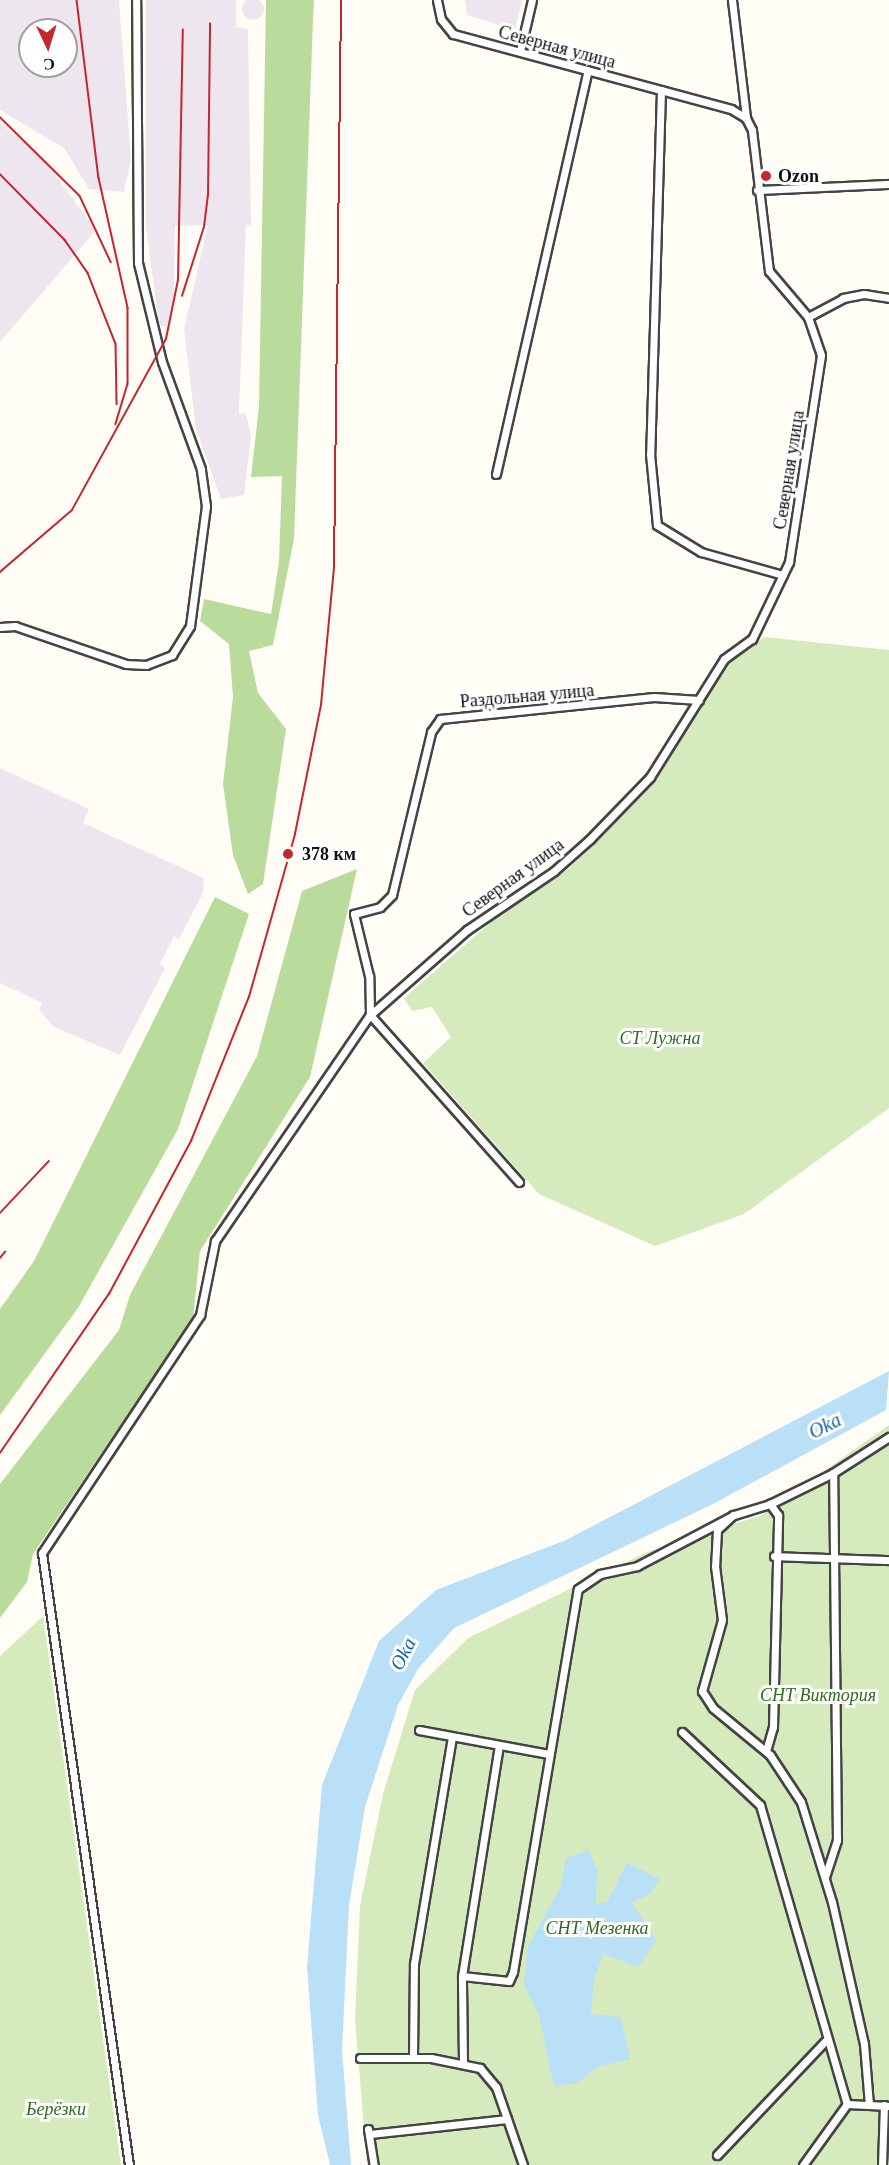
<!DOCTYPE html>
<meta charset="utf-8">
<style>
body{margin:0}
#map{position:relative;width:889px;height:2165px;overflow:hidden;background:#fffdf5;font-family:"Times New Roman",serif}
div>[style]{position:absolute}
.industrial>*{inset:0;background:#eee6ef}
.round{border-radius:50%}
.green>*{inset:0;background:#d5ebbd}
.forest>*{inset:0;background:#b9dc9c}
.water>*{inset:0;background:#b9e0f7}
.roads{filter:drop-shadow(2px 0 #444) drop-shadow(-2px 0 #444) drop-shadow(0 2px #444) drop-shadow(0 -2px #444)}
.minor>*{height:7px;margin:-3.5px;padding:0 3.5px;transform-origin:3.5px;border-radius:3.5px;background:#fff}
.rail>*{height:1.5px;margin:-0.75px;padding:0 0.75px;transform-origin:0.75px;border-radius:0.75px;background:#c4262e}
.dots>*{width:16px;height:16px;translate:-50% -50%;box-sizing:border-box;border:3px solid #fff;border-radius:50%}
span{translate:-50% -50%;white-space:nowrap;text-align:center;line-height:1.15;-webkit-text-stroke:6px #fff;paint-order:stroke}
.street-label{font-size:18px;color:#111}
.poi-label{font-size:18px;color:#111;font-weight:700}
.left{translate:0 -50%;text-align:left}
.park-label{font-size:18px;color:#2f6b1f;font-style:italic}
.water-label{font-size:20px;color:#1768a6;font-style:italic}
.north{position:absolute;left:18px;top:18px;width:60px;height:60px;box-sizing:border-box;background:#fff;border:2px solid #a0a0a0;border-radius:50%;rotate:176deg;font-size:16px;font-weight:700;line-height:24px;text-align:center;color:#111}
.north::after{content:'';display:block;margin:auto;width:21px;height:27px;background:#c4262e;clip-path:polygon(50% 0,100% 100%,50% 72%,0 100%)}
</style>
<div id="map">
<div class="industrial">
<div class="round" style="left:242px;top:-2px;width:22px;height:22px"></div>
<div style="clip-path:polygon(evenodd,0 0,119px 0,131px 160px,124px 192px,89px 189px,64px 148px,0 110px,0 0,30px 30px,66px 30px,66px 66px,30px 66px,30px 30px)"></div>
<div style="clip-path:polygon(146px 0,236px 0,236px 27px,248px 29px,251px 225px,246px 225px,239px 414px,246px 413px,251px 436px,244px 495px,221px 499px,196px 429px,184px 329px,208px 225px,175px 226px,174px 293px,167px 326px,159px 326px,146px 226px)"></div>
<div style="clip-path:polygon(465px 0,522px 0,515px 30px,467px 15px)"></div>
<div style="clip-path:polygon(0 123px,42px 157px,96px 230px,0 342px)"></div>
<div style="clip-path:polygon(0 768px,89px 809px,83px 823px,204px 878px,203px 893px,179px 939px,174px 936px,160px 964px,165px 968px,120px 1055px,54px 1027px,39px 1010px,42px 1003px,0 983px)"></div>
</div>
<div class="green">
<div style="clip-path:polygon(764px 637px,889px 650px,889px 1108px,744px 1214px,655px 1246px,539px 1194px,423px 1063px,451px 1037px,432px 1007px,412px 1011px,404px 998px,511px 905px,568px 869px,600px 839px,651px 786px,727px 665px)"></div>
<div style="clip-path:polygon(889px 1425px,889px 2165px,367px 2165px,355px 2019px,360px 1906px,383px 1794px,415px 1690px,468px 1638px,647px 1552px,762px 1515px)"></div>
<div style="clip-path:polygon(43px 1616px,121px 2165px,0 2165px,0 1656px)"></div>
</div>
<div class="forest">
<div style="clip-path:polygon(266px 0,314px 0,313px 20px,294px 539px,273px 645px,249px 651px,258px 693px,286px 729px,263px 884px,248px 894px,233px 855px,223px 784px,233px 697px,229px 644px,200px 621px,204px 599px,271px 614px,279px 562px,282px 476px,251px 477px,259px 406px)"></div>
<div style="clip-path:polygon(357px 869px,310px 1077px,200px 1251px,193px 1318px,33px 1554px,27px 1582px,0 1618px,0 1484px,119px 1330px,130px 1295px,257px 1056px,302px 891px)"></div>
<div style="clip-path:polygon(215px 897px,249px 914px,178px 1129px,78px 1308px,0 1415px,0 1309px,34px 1261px)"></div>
</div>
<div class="water">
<div style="clip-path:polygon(889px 1371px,886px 1410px,713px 1504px,454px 1628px,418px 1669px,398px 1705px,365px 1807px,349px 1905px,342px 2050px,351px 2165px,330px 2165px,318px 2115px,307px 1967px,322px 1785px,379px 1641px,436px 1590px,566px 1540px)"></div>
<div style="clip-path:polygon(589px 1850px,597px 1870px,596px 1904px,607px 1902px,627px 1863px,660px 1879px,651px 1893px,632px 1903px,656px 1940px,639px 1967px,603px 1954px,594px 1980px,591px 2014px,621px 2017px,630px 2059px,598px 2067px,577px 2083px,554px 2086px,539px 2016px,524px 1984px,528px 1946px,560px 1888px,566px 1858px)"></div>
</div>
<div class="roads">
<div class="minor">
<div style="left:732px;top:0;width:119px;rotate:83.2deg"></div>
<div style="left:520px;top:51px;width:52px;rotate:-76.8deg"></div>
<div style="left:661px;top:90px;width:364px;rotate:91.7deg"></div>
<div style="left:650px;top:454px;width:71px;rotate:84.4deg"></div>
<div style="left:657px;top:525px;width:52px;rotate:31.5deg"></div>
<div style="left:701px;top:552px;width:85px;rotate:15.7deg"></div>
<div style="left:757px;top:190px;width:132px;rotate:-2.6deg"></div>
<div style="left:808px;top:317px;width:40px;rotate:-28deg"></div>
<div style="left:843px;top:298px;width:21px;rotate:-11deg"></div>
<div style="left:864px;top:294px;width:25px;rotate:9deg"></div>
<div style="left:496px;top:474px;width:414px;rotate:-77.2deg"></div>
<div style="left:0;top:627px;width:15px;rotate:-4deg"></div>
<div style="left:15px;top:626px;width:117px;rotate:18.9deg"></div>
<div style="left:126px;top:664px;width:20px;rotate:3deg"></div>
<div style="left:146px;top:665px;width:28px;rotate:-21deg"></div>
<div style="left:172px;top:655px;width:34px;rotate:-58deg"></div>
<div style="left:190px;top:626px;width:121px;rotate:-82.4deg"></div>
<div style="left:206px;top:506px;width:37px;rotate:-98deg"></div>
<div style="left:201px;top:469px;width:114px;rotate:-110deg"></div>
<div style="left:162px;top:362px;width:102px;rotate:-103.6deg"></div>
<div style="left:138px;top:263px;width:263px;rotate:-90.4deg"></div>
<div style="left:519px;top:1182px;width:224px;rotate:-131.7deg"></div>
<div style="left:370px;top:1015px;width:39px;rotate:-91deg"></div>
<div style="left:369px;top:976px;width:64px;rotate:-103.6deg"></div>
<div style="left:354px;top:914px;width:27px;rotate:-15deg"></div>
<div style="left:380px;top:907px;width:17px;rotate:-45deg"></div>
<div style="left:392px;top:895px;width:168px;rotate:-76.5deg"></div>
<div style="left:431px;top:732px;width:16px;rotate:-55deg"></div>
<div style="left:440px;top:719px;width:215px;rotate:-5.9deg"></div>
<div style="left:654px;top:697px;width:45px;rotate:3.8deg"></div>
<div style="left:770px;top:1504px;width:39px;rotate:163deg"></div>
<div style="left:733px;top:1515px;width:22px;rotate:137deg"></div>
<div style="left:717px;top:1530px;width:36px;rotate:93deg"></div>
<div style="left:715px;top:1566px;width:54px;rotate:82.6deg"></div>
<div style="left:722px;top:1620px;width:74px;rotate:105.7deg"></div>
<div style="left:702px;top:1691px;width:20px;rotate:57deg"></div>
<div style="left:713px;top:1708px;width:74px;rotate:39.5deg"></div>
<div style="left:770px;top:1755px;width:56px;rotate:56.6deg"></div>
<div style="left:801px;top:1802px;width:105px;rotate:72.8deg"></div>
<div style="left:832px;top:1902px;width:146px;rotate:77.3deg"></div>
<div style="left:864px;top:2044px;width:61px;rotate:85.3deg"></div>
<div style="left:774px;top:1556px;width:115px;rotate:2deg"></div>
<div style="left:419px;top:1730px;width:132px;rotate:10.5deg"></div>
<div style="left:682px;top:1732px;width:107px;rotate:43.1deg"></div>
<div style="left:760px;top:1805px;width:311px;rotate:73.8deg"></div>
<div style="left:766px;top:1751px;width:25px;rotate:-74deg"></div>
<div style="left:773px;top:1727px;width:212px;rotate:-88.6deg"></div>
<div style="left:778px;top:1515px;width:14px;rotate:-126deg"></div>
<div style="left:770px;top:1504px;width:70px;rotate:-26.2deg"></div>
<div style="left:833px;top:1473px;width:67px;rotate:-32.7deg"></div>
<div style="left:825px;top:1877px;width:39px;rotate:-72deg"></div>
<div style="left:837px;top:1840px;width:367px;rotate:-90.6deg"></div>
<div style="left:462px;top:1976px;width:47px;rotate:6.1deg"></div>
<div style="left:509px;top:1981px;width:10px;rotate:-66deg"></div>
<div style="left:513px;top:1972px;width:388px;rotate:-80.4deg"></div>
<div style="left:578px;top:1589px;width:27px;rotate:-34deg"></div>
<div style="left:600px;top:1574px;width:38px;rotate:-12deg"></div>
<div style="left:637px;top:1566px;width:105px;rotate:-27.8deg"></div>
<div style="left:413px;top:2057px;width:93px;rotate:-89.4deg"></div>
<div style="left:414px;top:1964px;width:230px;rotate:-80.5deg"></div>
<div style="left:360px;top:2058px;width:71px"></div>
<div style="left:431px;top:2058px;width:50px;rotate:11.5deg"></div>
<div style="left:480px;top:2068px;width:25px;rotate:50deg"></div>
<div style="left:496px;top:2087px;width:83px;rotate:70.9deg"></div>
<div style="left:463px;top:2063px;width:87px;rotate:-90.7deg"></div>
<div style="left:462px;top:1976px;width:233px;rotate:-80.9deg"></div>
<div style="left:368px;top:2129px;width:36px;rotate:81deg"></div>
<div style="left:370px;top:2134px;width:138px;rotate:-6.2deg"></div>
<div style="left:717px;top:2155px;width:157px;rotate:-46.5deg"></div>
<div style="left:129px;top:2165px;width:618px;rotate:-98.09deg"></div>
<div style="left:42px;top:1553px;width:286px;rotate:-56.4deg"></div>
<div style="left:200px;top:1315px;width:76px;rotate:-78.5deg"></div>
<div style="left:215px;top:1241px;width:274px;rotate:-55.6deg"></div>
<div style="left:370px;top:1015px;width:129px;rotate:-41.2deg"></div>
<div style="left:467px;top:930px;width:105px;rotate:-34.1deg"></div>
<div style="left:554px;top:871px;width:48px;rotate:-41.6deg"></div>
<div style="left:590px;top:839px;width:86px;rotate:-45.9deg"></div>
<div style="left:650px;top:777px;width:139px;rotate:-57.9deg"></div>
<div style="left:724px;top:659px;width:34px;rotate:-36deg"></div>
<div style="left:752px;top:639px;width:85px;rotate:-64.3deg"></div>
<div style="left:789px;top:562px;width:209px;rotate:-81.2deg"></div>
<div style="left:821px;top:355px;width:40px;rotate:-108.9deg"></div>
<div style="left:808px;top:317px;width:60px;rotate:-130.3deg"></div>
<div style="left:769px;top:271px;width:142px;rotate:-96.9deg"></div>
<div style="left:752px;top:130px;width:13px;rotate:-117deg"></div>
<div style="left:746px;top:118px;width:17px;rotate:-149deg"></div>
<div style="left:731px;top:109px;width:288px;rotate:-164.9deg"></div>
<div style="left:453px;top:34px;width:19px;rotate:-129deg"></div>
<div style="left:441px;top:19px;width:19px;rotate:-102deg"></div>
<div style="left:803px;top:2165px;width:75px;rotate:-54.2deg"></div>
<div style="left:847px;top:2104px;width:42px;rotate:2.7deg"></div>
<div style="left:882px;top:2165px;width:60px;rotate:-88.1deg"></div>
</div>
</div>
<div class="rail">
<div style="left:77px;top:0;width:179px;rotate:83deg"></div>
<div style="left:99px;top:178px;width:133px;rotate:77.4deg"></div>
<div style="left:128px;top:308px;width:76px;rotate:90deg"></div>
<div style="left:128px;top:384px;width:42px;rotate:106.7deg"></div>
<div style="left:0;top:117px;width:112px;rotate:44.6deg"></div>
<div style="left:80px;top:196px;width:73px;rotate:64.8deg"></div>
<div style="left:0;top:174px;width:93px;rotate:45.4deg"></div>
<div style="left:65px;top:240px;width:40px;rotate:55.1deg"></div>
<div style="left:88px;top:273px;width:76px;rotate:68.5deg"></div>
<div style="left:116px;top:344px;width:60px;rotate:89deg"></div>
<div style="left:182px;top:296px;width:72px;rotate:-72.3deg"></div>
<div style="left:204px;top:227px;width:32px;rotate:-83deg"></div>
<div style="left:208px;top:195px;width:171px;rotate:-89.3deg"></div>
<div style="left:0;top:572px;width:95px;rotate:-40.7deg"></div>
<div style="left:72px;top:510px;width:195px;rotate:-61.2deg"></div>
<div style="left:166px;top:339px;width:60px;rotate:-78.5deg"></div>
<div style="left:178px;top:280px;width:250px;rotate:-88.9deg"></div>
<div style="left:0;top:1213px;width:71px;rotate:-46.7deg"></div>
<div style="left:0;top:1258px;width:8px;rotate:-50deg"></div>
<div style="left:0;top:1453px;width:193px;rotate:-55.6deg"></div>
<div style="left:109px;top:1294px;width:174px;rotate:-61.8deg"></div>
<div style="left:191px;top:1141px;width:155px;rotate:-68.1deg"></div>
<div style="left:249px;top:997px;width:169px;rotate:-74.2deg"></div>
<div style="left:295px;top:834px;width:132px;rotate:-78.6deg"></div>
<div style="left:321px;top:705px;width:139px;rotate:-84.6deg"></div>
<div style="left:334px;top:567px;width:567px;rotate:-89.29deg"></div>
</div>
<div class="dots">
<div style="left:766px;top:176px;background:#c4262e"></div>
<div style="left:288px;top:854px;background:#c4262e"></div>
</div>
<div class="street-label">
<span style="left:557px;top:47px;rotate:15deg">Северная улица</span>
<span style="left:789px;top:470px;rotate:-81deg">Северная улица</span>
<span style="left:527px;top:696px;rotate:-5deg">Раздольная улица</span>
<span style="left:513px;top:878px;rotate:-36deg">Северная улица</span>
</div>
<div class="poi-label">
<span class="left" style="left:778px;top:176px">Ozon</span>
<span class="left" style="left:302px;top:854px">378 км</span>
</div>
<div class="park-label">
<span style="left:660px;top:1038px">СТ Лужна</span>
<span style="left:818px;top:1695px">СНТ Виктория</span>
<span style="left:597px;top:1928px">СНТ Мезенка</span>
<span style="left:56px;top:2109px">Берёзки</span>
</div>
<div class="water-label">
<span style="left:825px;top:1426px;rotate:-27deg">Oka</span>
<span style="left:403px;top:1654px;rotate:-63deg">Oka</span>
</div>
<div class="north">С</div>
</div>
